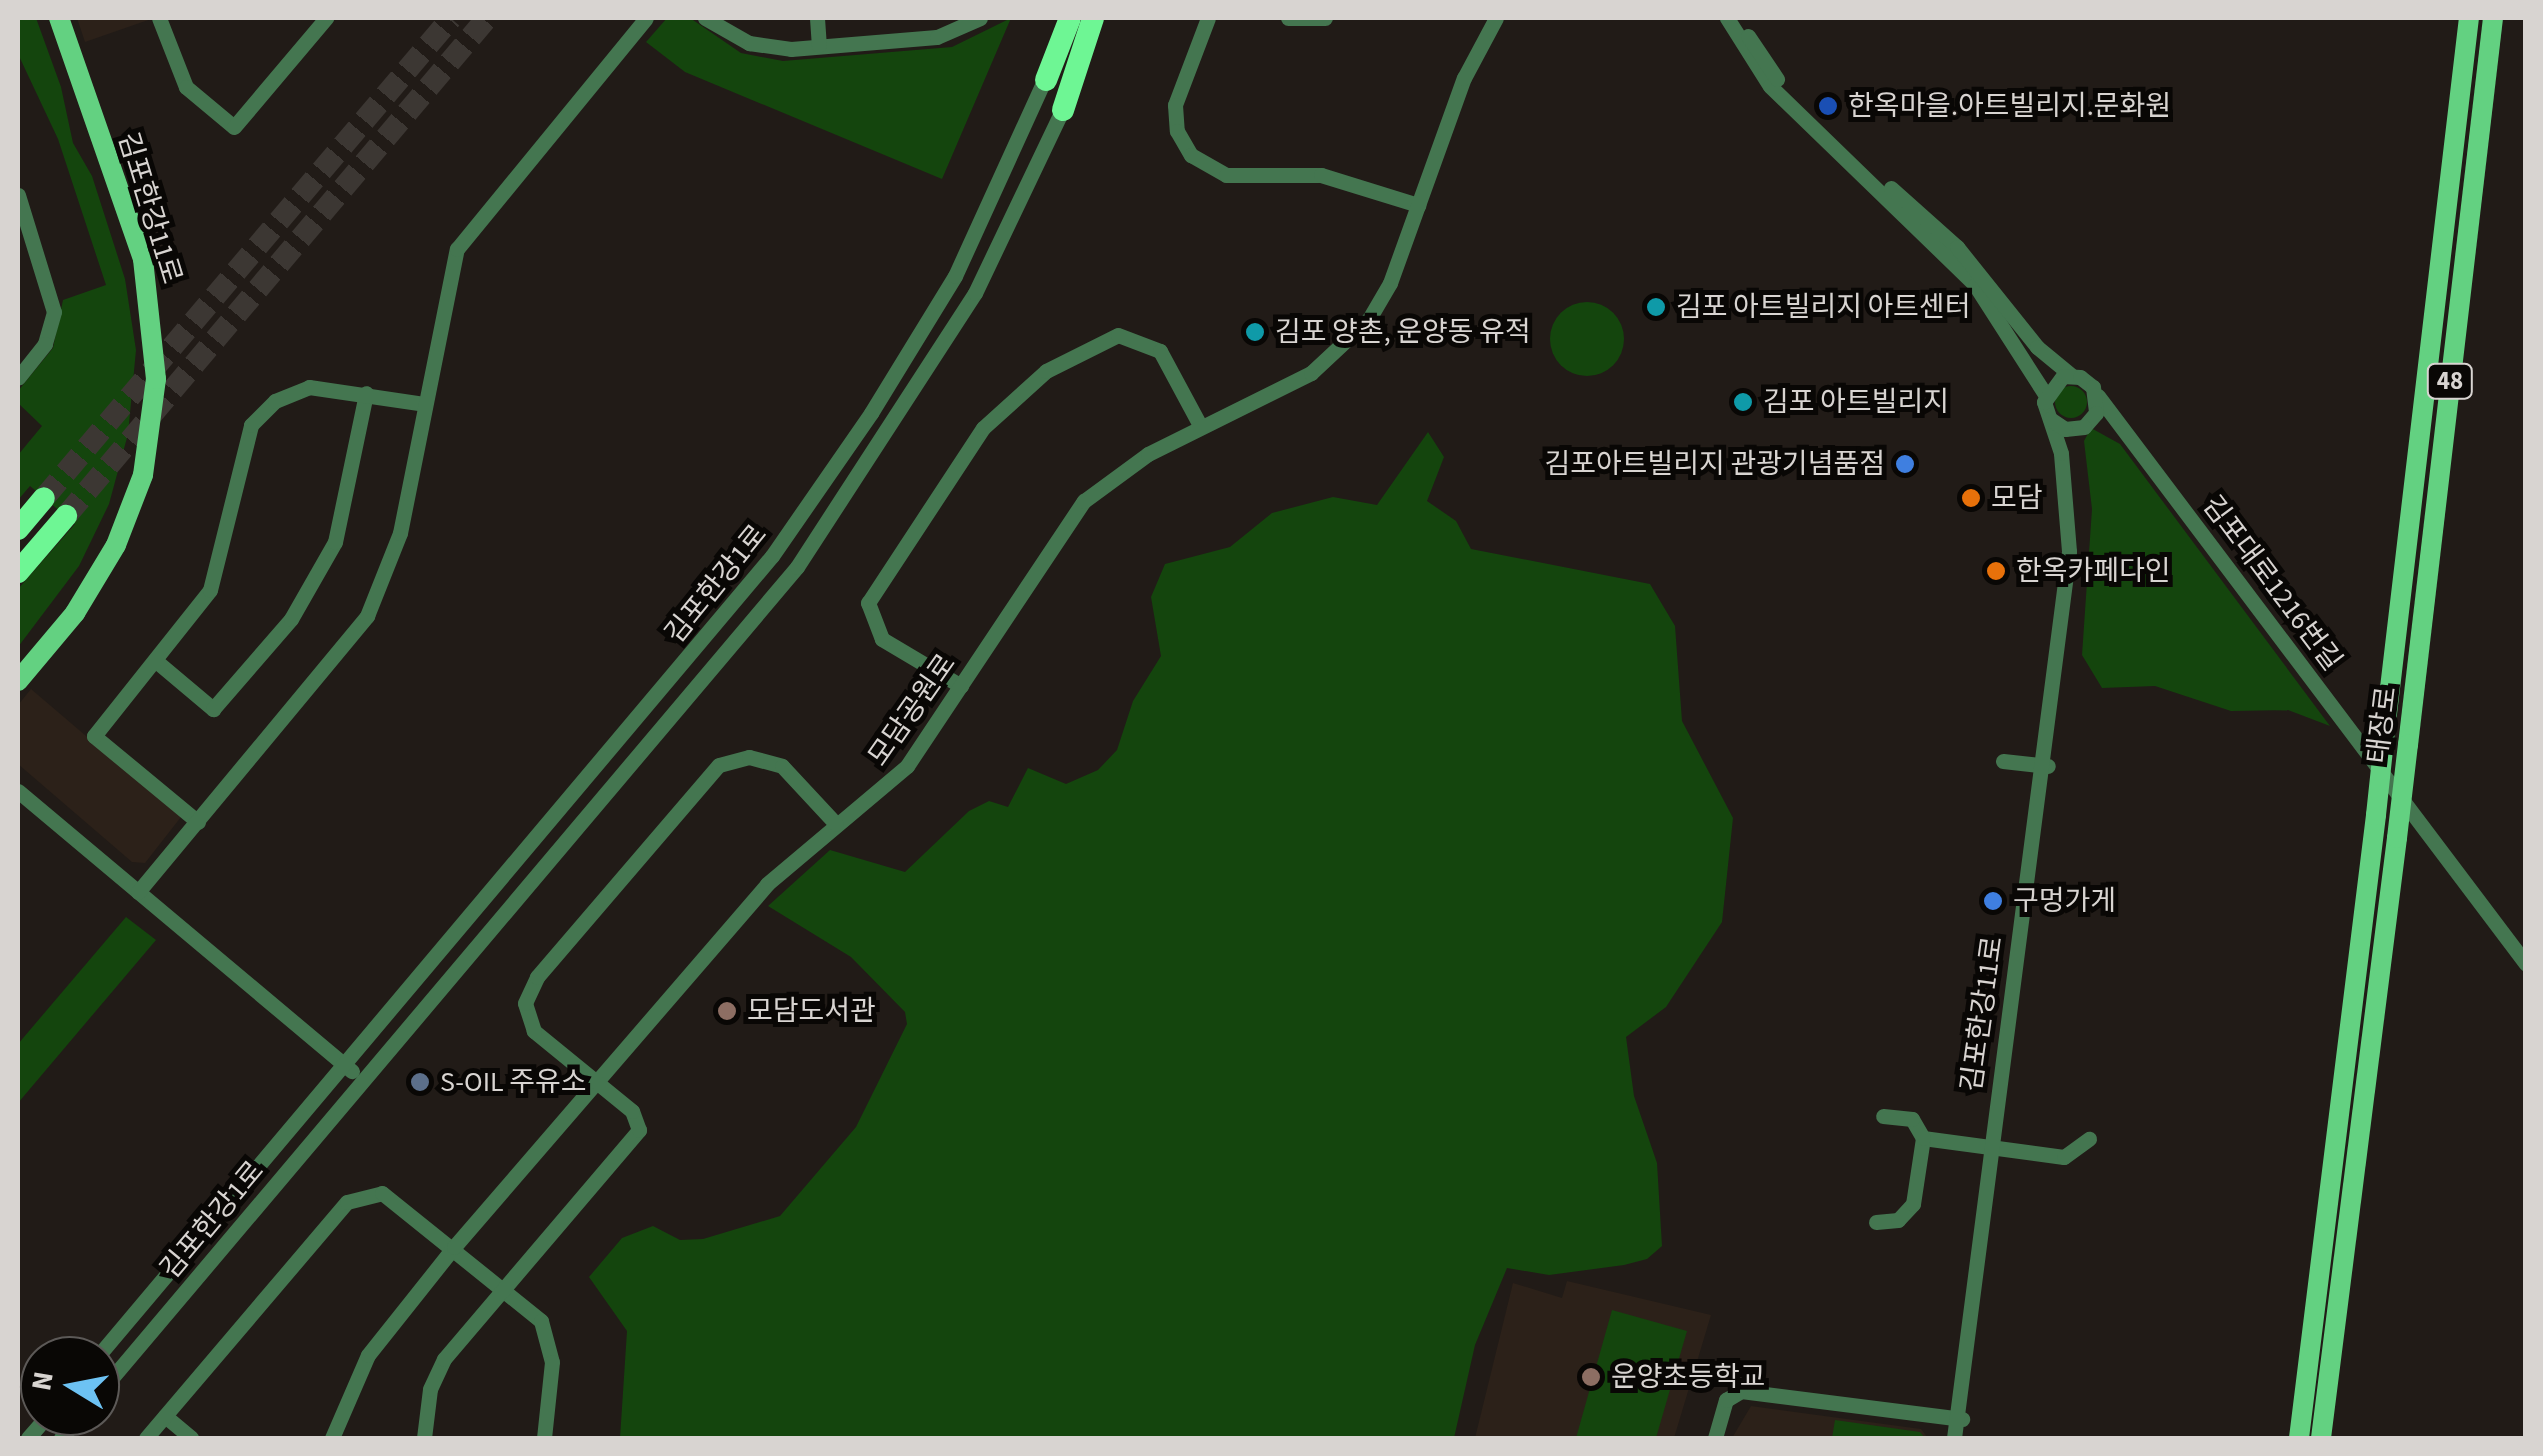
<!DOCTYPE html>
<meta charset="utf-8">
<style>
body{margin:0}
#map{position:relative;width:2543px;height:1456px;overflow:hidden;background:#211b17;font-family:"Source Sans 3","Noto Sans KR",sans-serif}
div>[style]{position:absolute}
.built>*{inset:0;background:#2c2119}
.green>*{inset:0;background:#14450d}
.round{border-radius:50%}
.highway-tunnel>*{height:22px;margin-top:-11px;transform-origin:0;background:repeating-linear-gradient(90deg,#3c3733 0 22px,transparent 0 33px)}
.minor>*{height:15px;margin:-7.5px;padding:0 7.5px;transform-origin:7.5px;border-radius:7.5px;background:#447650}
.major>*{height:20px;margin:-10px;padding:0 10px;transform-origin:10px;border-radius:10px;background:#63d181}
.highway>*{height:22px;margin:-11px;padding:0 11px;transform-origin:11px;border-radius:11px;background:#6ef694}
.major-bridge>*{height:20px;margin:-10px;padding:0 10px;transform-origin:10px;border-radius:10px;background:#63d181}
.dots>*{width:28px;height:28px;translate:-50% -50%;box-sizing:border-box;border:5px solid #090705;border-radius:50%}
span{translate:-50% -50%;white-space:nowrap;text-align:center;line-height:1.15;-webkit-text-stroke:10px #090705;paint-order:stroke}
.shield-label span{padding:2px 8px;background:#090705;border:2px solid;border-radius:8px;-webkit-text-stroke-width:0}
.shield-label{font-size:25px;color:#d8d4d1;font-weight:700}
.poi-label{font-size:28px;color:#d8d4d1}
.left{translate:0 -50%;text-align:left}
.right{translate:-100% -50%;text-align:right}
.street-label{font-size:28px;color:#d8d4d1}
.frame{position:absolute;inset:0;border:20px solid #d8d4d1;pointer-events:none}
.north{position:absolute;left:20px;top:1336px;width:100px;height:100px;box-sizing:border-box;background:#090705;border:2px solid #5c5957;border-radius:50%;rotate:280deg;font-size:28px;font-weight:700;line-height:40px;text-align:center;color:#d8d4d1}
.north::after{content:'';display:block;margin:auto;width:35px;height:45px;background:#6dc2f3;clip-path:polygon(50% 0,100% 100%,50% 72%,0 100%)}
</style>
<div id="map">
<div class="built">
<div style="clip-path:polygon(77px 18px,154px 18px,85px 42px)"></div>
<div style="clip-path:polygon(31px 689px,181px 817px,145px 863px,132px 862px,18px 764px,18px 705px)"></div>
<div style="clip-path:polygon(1567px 1281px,1711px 1315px,1674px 1438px,1475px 1438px,1513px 1283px,1562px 1298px)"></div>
<div style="clip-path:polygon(1751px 1406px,1921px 1429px,1928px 1438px,1732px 1438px)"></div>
</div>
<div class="green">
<div style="clip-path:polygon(18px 18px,36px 18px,61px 87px,73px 143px,92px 176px,125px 279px,136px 350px,128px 434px,109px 504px,79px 566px,18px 647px,18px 589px,75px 524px,30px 486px,18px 500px,18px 455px,42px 426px,18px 403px,18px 391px,53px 348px,63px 300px,106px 285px,58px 139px,18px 54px)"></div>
<div style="clip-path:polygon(667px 18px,690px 18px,741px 53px,783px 61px,952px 47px,1011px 18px,942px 179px,685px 72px,646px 42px)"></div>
<div class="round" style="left:1550px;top:302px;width:74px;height:74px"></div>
<div class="round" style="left:2055px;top:386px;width:32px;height:32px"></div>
<div style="clip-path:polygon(2091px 428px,2120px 444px,2330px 726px,2288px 710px,2231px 711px,2155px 686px,2102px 688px,2082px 655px,2092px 509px,2084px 441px)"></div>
<div style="clip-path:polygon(1428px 432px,1444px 457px,1427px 501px,1456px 521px,1471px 549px,1650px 584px,1675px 626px,1682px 721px,1733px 818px,1722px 922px,1666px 1007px,1626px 1037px,1634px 1096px,1657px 1163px,1662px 1246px,1647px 1259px,1624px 1265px,1549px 1275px,1507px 1268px,1475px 1345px,1454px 1438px,620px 1438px,627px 1331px,589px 1277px,622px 1238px,653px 1226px,680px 1240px,703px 1239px,780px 1216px,856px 1127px,907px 1024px,905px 1012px,851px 957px,768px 906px,830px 850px,905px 872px,969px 811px,989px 801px,1008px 807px,1028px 768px,1066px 784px,1098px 770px,1117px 750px,1133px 701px,1161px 656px,1151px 597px,1165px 564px,1230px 547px,1272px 513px,1333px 497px,1377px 505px)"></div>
<div style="clip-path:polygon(126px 917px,156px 940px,18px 1103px,18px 1044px)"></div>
<div style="clip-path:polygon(1612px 1310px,1687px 1331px,1656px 1438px,1576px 1438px)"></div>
<div style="clip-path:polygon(1835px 1420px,1920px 1432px,1925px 1438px,1832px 1438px)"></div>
</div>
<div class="highway-tunnel">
<div style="left:44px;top:498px;width:629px;rotate:-49.7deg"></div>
<div style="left:66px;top:516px;width:652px;rotate:-49.79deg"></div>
</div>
<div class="minor">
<div style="left:159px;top:18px;width:74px;rotate:68.6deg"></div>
<div style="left:186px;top:87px;width:62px;rotate:39.8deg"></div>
<div style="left:234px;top:127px;width:143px;rotate:-49.8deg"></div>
<div style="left:705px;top:18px;width:51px;rotate:29.6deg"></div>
<div style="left:749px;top:43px;width:42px;rotate:8.1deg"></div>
<div style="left:791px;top:49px;width:146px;rotate:-4.7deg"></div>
<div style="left:937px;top:37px;width:47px;rotate:-23.8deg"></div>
<div style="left:817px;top:18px;width:27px;rotate:86deg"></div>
<div style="left:1208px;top:18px;width:93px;rotate:110.8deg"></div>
<div style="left:1175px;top:105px;width:26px;rotate:86deg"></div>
<div style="left:1177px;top:131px;width:28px;rotate:60deg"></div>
<div style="left:1191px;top:155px;width:40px;rotate:29.7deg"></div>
<div style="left:1226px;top:175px;width:95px"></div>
<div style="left:1321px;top:175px;width:102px;rotate:17.2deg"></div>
<div style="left:1288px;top:18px;width:37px"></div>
<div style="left:1727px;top:18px;width:80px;rotate:57.7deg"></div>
<div style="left:1770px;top:86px;width:286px;rotate:44.1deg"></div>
<div style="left:1975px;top:285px;width:130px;rotate:57.3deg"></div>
<div style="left:1748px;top:36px;width:52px;rotate:56deg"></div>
<div style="left:1891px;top:188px;width:89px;rotate:41.8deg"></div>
<div style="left:1957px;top:247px;width:128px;rotate:51.3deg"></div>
<div style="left:2037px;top:347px;width:44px;rotate:39.5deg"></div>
<div style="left:18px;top:195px;width:122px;rotate:72.9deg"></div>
<div style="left:54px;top:312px;width:33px;rotate:106deg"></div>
<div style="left:45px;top:344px;width:43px;rotate:128.5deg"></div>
<div style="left:2098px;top:396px;width:711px;rotate:53deg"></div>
<div style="left:156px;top:661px;width:75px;rotate:40.1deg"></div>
<div style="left:213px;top:709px;width:119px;rotate:-49.1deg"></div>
<div style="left:291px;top:619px;width:89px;rotate:-60.3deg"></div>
<div style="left:335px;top:542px;width:152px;rotate:-78.2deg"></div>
<div style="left:961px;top:686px;width:92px;rotate:-149.3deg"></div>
<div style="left:882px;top:639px;width:39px;rotate:-111deg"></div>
<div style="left:868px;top:603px;width:209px;rotate:-56.7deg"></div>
<div style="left:983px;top:428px;width:85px;rotate:-42.1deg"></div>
<div style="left:1046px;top:371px;width:80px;rotate:-26.6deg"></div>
<div style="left:1118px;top:335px;width:45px;rotate:20.9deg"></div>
<div style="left:1160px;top:351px;width:86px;rotate:61.7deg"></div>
<div style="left:2003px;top:761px;width:45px;rotate:6.3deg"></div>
<div style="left:18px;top:791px;width:436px;rotate:40deg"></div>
<div style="left:198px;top:822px;width:135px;rotate:-140.4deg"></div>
<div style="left:94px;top:736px;width:186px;rotate:-51.5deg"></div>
<div style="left:210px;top:590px;width:170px;rotate:-76deg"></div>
<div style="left:251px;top:425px;width:34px;rotate:-45deg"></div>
<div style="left:275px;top:401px;width:37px;rotate:-22deg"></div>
<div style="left:309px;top:387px;width:116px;rotate:8.4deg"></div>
<div style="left:138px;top:892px;width:359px;rotate:-50.3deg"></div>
<div style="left:367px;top:616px;width:89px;rotate:-68.3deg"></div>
<div style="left:400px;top:533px;width:290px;rotate:-78.7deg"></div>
<div style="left:457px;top:249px;width:298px;rotate:-50.7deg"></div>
<div style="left:1923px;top:1138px;width:142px;rotate:7.7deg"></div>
<div style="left:2064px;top:1157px;width:31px;rotate:-36deg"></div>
<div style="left:1876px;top:1222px;width:22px;rotate:-5deg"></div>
<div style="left:1898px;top:1220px;width:22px;rotate:-47deg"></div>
<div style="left:1913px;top:1204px;width:67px;rotate:-81.4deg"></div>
<div style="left:1923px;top:1138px;width:22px;rotate:-120deg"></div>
<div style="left:1912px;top:1119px;width:29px;rotate:-174deg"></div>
<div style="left:98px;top:1356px;width:1046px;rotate:-49.89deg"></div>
<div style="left:772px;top:556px;width:174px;rotate:-55.3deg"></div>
<div style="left:871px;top:413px;width:161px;rotate:-58.5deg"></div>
<div style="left:955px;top:276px;width:222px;rotate:-65.5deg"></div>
<div style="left:100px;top:1392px;width:1080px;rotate:-49.81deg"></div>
<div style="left:797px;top:567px;width:327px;rotate:-57deg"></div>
<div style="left:975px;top:293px;width:209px;rotate:-64.5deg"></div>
<div style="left:165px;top:1416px;width:34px;rotate:40deg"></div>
<div style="left:28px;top:1438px;width:29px;rotate:-49deg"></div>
<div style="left:61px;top:1438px;width:29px;rotate:-49deg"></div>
<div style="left:146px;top:1438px;width:310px;rotate:-49.6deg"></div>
<div style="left:347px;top:1202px;width:36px;rotate:-14deg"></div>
<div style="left:382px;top:1193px;width:204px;rotate:38.8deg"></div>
<div style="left:541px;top:1321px;width:42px;rotate:75deg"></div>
<div style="left:552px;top:1362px;width:76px;rotate:96deg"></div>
<div style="left:332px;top:1438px;width:90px;rotate:-66.6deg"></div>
<div style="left:368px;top:1355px;width:138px;rotate:-51.5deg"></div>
<div style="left:454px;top:1247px;width:479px;rotate:-49.2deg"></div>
<div style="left:767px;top:884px;width:183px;rotate:-40.1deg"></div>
<div style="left:907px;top:766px;width:319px;rotate:-56.3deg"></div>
<div style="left:1084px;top:501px;width:79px;rotate:-36.3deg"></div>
<div style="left:1148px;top:454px;width:182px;rotate:-26.4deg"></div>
<div style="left:1311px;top:373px;width:79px;rotate:-43deg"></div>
<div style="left:1369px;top:319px;width:42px;rotate:-59.7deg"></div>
<div style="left:1390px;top:283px;width:218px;rotate:-70.2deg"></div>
<div style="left:1464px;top:78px;width:68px;rotate:-61.9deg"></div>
<div style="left:424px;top:1438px;width:49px;rotate:-83deg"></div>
<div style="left:430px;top:1389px;width:33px;rotate:-65deg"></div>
<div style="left:444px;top:1359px;width:301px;rotate:-49.6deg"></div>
<div style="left:639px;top:1130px;width:20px;rotate:-110deg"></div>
<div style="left:632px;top:1111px;width:127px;rotate:-140.8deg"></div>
<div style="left:534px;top:1031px;width:29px;rotate:-108deg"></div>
<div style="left:525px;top:1003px;width:29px;rotate:-65deg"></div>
<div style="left:537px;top:977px;width:279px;rotate:-49.4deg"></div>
<div style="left:719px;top:765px;width:31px;rotate:-15deg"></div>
<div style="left:749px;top:757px;width:34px;rotate:15deg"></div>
<div style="left:782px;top:766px;width:79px;rotate:47deg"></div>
<div style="left:1715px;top:1438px;width:40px;rotate:-74deg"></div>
<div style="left:1726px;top:1400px;width:17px;rotate:-31deg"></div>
<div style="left:1741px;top:1391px;width:223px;rotate:7.2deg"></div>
<div style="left:1954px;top:1438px;width:894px;rotate:-82.61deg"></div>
<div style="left:2069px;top:551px;width:98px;rotate:-94.7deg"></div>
<div style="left:2061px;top:453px;width:54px;rotate:-108.4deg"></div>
<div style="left:2044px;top:402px;width:32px;rotate:-54deg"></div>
<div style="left:2063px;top:376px;width:17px;rotate:3deg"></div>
<div style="left:2080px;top:377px;width:16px;rotate:38deg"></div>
<div style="left:2093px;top:387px;width:26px;rotate:83deg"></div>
<div style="left:2096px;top:413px;width:18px;rotate:131deg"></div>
<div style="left:2084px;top:427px;width:19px;rotate:174deg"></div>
<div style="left:2065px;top:429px;width:18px;rotate:-146deg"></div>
</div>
<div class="major">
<div style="left:18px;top:681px;width:89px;rotate:-50deg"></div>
<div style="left:75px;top:613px;width:79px;rotate:-58.9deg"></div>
<div style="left:116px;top:545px;width:75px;rotate:-68.9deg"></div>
<div style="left:143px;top:475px;width:97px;rotate:-82.3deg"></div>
<div style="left:156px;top:379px;width:121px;rotate:-96.2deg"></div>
<div style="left:143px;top:259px;width:255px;rotate:-109.2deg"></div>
<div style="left:2386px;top:722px;width:709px;rotate:-83.28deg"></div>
<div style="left:2408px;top:745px;width:732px;rotate:-83.33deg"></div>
<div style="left:2299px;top:1438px;width:628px;rotate:-82.95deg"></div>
<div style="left:2321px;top:1438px;width:605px;rotate:-82.78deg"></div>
</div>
<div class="highway">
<div style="left:1046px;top:80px;width:66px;rotate:-68.8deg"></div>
<div style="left:1063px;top:110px;width:97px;rotate:-71.9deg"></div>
<div style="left:18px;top:529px;width:40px;rotate:-50deg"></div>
<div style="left:18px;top:572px;width:74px;rotate:-49.4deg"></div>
</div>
<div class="major-bridge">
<div style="left:2376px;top:815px;width:94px;rotate:-83.9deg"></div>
<div style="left:2397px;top:838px;width:94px;rotate:-83.3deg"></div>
</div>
<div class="dots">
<div style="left:1828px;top:106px;background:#1a4fb4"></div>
<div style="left:1656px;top:307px;background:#0f9aa8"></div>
<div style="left:1255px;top:332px;background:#0f9aa8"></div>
<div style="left:1743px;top:402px;background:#0f9aa8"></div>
<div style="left:1905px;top:464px;background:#3f7fe0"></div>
<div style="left:1971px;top:498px;background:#e8710a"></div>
<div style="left:1996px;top:571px;background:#e8710a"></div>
<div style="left:1993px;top:901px;background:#3f7fe0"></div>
<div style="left:727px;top:1011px;background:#8d6e63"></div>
<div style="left:420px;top:1082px;background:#5c6f8a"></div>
<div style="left:1591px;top:1377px;background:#8d6e63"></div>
</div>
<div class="shield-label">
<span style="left:2450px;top:381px">48</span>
</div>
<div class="poi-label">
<span class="left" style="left:1848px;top:106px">한옥마을.아트빌리지.문화원</span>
<span class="left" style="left:1676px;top:307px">김포 아트빌리지 아트센터</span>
<span class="left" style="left:1275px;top:332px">김포 양촌, 운양동 유적</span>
<span class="left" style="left:1763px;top:402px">김포 아트빌리지</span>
<span class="right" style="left:1885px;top:464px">김포아트빌리지 관광기념품점</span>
<span class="left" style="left:1991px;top:498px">모담</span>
<span class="left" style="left:2016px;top:571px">한옥카페다인</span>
<span class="left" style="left:2013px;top:901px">구멍가게</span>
<span class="left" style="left:747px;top:1011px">모담도서관</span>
<span class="left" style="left:440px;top:1082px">S-OIL 주유소</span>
<span class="left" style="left:1611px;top:1377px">운양초등학교</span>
</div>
<div class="street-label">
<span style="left:150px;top:208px;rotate:73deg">김포한강11로</span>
<span style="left:2272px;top:583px;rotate:53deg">김포대로1216번길</span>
<span style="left:716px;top:584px;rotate:-51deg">김포한강1로</span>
<span style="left:912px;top:710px;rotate:-55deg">모담공원로</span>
<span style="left:2382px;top:725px;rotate:-83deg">태장로</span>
<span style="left:1982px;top:1014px;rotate:-82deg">김포한강11로</span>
<span style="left:212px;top:1220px;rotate:-50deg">김포한강1로</span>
</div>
<div class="frame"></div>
<div class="north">N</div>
</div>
